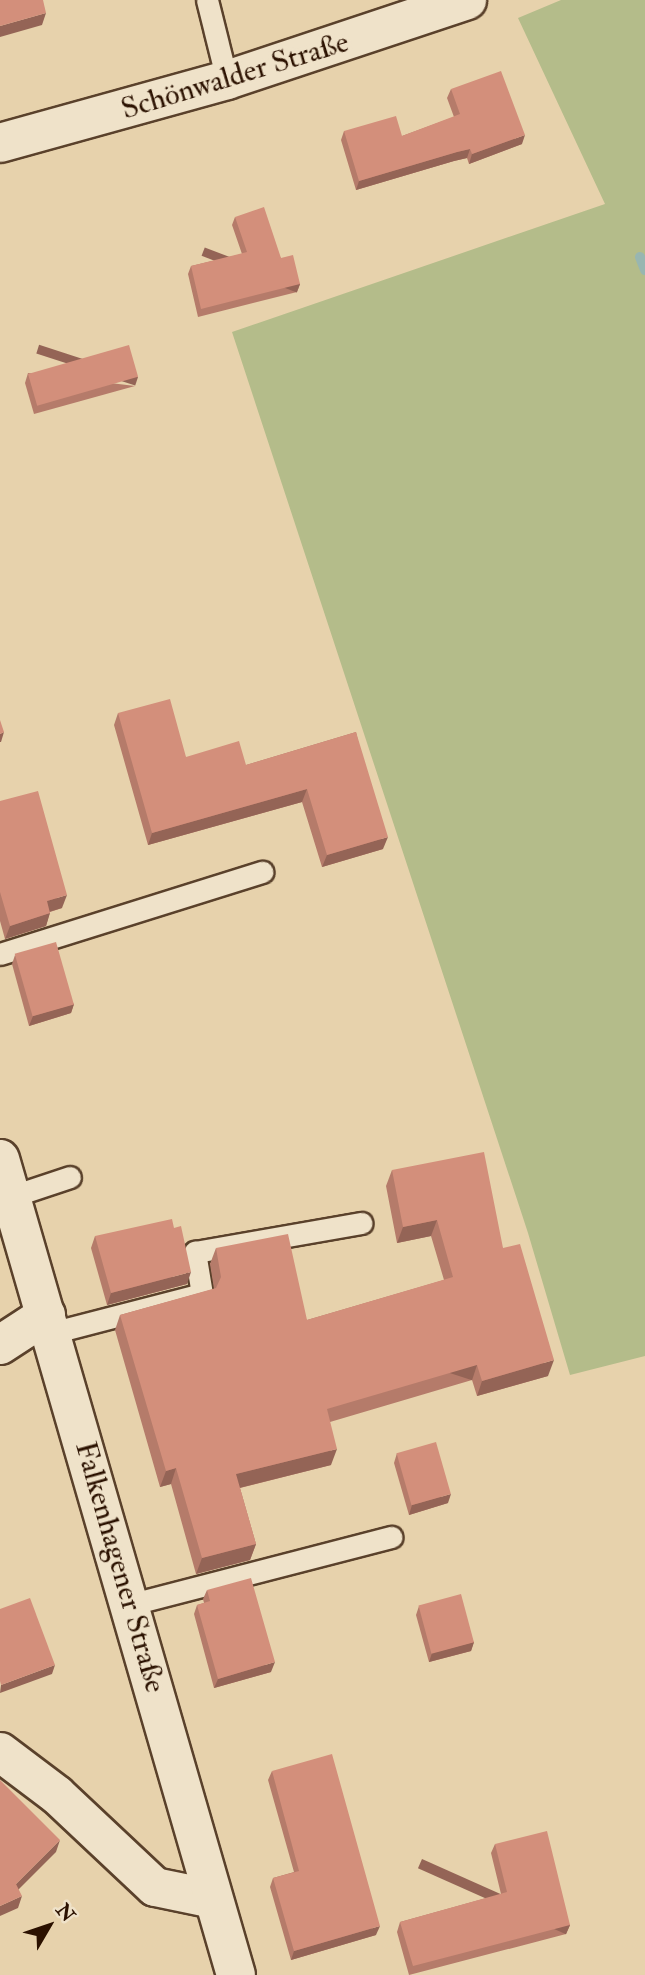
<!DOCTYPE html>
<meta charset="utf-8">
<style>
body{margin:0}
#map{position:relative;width:645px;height:1975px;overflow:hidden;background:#e7d2ac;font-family:"IM FELL Double Pica",serif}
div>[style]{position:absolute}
.green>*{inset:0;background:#b4bc8a}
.stream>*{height:10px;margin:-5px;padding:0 5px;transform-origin:5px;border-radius:5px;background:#98b6b1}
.roads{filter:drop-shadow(2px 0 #5a412b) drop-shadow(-2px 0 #5a412b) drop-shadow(0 2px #5a412b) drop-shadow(0 -2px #5a412b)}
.service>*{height:21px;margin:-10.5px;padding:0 10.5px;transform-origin:10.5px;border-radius:10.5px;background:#efe2c9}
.minor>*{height:38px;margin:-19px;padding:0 19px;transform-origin:19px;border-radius:19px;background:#efe2c9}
.secondary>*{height:38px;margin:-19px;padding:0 19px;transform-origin:19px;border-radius:19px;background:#efe2c9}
.wall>*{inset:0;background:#b57b6a}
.shaded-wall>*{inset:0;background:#946456;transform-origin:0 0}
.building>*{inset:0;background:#d38f7b;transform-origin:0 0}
span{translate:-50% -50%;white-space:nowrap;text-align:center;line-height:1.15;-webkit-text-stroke:7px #efe2c9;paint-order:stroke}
.street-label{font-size:30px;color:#2b1100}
.north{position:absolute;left:14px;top:1891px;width:70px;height:70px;-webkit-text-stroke:5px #efe2c9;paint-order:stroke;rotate:51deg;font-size:19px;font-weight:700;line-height:28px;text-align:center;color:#2b1100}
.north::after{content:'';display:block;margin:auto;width:24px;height:32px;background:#2b1100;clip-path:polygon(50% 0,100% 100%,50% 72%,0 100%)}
</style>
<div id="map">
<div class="green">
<div style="clip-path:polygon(561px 0,645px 0,645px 1356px,570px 1375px,528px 1233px,232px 332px,605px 204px,518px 18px)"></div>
</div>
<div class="stream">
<div style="left:640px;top:257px;width:14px;rotate:69deg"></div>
</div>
<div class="roads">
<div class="service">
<div style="left:207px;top:0;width:82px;rotate:76deg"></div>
<div style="left:0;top:954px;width:275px;rotate:-17.4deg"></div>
<div style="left:10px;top:1197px;width:63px;rotate:-18.4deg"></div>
<div style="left:51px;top:1333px;width:156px;rotate:-14.5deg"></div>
<div style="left:202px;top:1294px;width:43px;rotate:-99.5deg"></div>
<div style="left:195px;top:1252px;width:169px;rotate:-9.9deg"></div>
<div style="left:132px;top:1604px;width:268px;rotate:-14.5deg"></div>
</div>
<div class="minor">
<div style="left:0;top:1345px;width:55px;rotate:-33.1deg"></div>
<div style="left:0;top:1752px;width:71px;rotate:37deg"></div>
<div style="left:57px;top:1795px;width:134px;rotate:43.2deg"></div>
<div style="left:155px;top:1887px;width:59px;rotate:11.7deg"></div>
</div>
<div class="secondary">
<div style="left:0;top:143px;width:236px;rotate:-15.5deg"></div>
<div style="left:227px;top:80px;width:253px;rotate:-18.4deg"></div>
<div style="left:0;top:1159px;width:849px;rotate:73.87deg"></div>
</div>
</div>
<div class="wall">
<div style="clip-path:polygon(451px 89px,522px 144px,469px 164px,467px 158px,454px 161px,356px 190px,341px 140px,344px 131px,402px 136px,454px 117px,447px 98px)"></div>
<div style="clip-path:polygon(235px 217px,281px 258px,300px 284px,297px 292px,198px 317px,188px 274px,191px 266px,242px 254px,232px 225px)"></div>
<div style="clip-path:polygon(28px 373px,135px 386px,34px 414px,25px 383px)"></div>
<div style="clip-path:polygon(118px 713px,186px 757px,246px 765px,356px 732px,383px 849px,322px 867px,302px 802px,148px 845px,114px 725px)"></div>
<div style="clip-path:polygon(0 801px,62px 908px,50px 912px,46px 926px,5px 939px,0 921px)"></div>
<div style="clip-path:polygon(15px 955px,74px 1004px,71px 1013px,29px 1026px,12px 964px)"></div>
<div style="clip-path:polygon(392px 1170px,503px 1248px,548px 1376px,477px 1396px,472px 1380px,330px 1422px,331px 1465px,240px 1488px,256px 1544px,250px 1560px,196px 1574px,171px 1484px,160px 1487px,115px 1330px,120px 1315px,214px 1289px,210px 1264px,216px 1248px,307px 1320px,444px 1280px,431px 1236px,397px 1243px,386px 1186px)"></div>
<div style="clip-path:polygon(95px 1236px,187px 1284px,107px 1305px,91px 1248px)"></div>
<div style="clip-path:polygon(397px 1453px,448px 1503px,409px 1515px,394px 1463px)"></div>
<div style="clip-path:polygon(207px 1590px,271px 1672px,214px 1688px,194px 1614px,197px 1605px,204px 1603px,203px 1599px)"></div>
<div style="clip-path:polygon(419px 1606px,474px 1642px,471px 1651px,429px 1662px,416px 1615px)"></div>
<div style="clip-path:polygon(272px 1771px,376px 1935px,291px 1960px,270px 1887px,273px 1878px,294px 1872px,268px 1780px)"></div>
<div style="clip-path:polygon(495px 1844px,570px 1925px,566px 1934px,409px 1975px,397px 1932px,400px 1922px,501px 1894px,491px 1853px)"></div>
</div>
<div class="shaded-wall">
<div style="clip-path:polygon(46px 13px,42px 25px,0 37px,0 26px)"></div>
<div style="clip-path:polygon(525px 135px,522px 144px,469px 164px,472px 154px)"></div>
<div style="clip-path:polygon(470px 149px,467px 158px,454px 161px,356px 190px,359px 181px,457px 152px)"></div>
<div style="left:300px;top:284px;width:9px;height:102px;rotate:111deg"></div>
<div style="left:138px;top:377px;width:9px;height:104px;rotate:108deg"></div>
<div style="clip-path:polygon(4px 732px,1px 742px,0 742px,0 734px)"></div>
<div style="clip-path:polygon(307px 789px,302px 802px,148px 845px,152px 833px)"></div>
<div style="clip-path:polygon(388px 837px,383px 849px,322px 867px,327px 855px)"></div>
<div style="clip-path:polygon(67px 895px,62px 908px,42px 914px,47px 901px)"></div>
<div style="clip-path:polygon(50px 913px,46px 926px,5px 939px,10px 926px)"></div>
<div style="clip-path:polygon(74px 1004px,71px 1013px,29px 1026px,33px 1016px)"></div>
<div style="clip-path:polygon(437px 1220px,431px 1236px,397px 1243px,403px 1227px)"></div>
<div style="clip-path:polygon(191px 1272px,187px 1284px,107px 1305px,111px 1293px)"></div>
<div style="clip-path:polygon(554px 1360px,548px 1376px,477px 1396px,482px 1381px)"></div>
<div style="left:477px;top:1365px;width:16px;height:156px;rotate:108deg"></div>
<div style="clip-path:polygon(337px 1449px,331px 1465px,231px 1490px,236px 1474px)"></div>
<div style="clip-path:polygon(176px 1468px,171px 1484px,160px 1487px,166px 1471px)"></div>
<div style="clip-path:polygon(451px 1494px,448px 1503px,409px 1515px,412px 1505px)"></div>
<div style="clip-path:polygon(256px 1544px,250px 1560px,196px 1574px,202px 1558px)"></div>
<div style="clip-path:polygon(474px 1642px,471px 1651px,429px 1662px,432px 1653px)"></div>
<div style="clip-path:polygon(275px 1662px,271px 1672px,214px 1688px,218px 1679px)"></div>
<div style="clip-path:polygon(55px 1665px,52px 1674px,0 1693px,1px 1685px)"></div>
<div style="clip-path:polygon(60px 1840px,56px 1852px,12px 1896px,16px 1884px)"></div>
<div style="clip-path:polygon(22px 1896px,18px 1908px,0 1916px,0 1906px)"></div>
<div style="left:570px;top:1925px;width:10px;height:162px;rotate:114deg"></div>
<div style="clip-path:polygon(380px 1926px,376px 1935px,291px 1960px,294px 1951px)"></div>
</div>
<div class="building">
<div style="clip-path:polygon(0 0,43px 0,46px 13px,0 26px)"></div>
<div style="clip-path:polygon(501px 71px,525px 135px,472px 154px,470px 149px,457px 152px,359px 181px,344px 131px,396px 116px,402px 136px,460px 114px,451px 89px)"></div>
<div style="clip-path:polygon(264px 207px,281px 258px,293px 255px,300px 284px,201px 309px,191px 266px,247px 252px,235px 217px)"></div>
<div style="left:129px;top:345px;width:33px;height:105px;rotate:74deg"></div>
<div style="clip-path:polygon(170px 699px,186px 757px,239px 741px,246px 765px,356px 732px,388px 837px,327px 855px,307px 789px,152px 833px,118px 713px)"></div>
<div style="clip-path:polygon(0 720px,4px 732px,0 734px)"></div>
<div style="clip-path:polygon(38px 791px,67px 895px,47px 901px,50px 913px,10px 926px,0 892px,0 801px)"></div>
<div style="left:56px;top:942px;width:65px;height:43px;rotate:74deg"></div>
<div style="clip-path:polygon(484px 1152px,503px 1248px,520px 1244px,554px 1360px,482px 1381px,477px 1365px,327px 1409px,337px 1449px,236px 1474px,256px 1544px,202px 1558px,176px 1468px,166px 1471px,120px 1315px,216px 1288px,221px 1277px,216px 1248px,288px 1234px,307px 1320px,453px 1277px,437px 1220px,403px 1227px,392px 1170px)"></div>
<div style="clip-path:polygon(172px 1219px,174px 1228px,181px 1226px,191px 1272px,111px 1293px,95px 1236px)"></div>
<div style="left:436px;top:1442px;width:54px;height:41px;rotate:74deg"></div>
<div style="clip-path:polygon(251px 1578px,275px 1662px,218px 1679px,197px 1605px,210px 1601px,207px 1590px)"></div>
<div style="left:461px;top:1594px;width:50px;height:44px;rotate:75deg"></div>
<div style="clip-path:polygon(30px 1598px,55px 1665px,1px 1685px,0 1681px,0 1609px)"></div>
<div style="clip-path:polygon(332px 1754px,380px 1926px,294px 1951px,273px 1878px,299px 1871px,272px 1771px)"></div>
<div style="clip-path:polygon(0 1780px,60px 1840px,16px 1884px,22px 1896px,0 1906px)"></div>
<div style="clip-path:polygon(547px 1831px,570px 1925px,413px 1966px,400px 1922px,507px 1892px,495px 1844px)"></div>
</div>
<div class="street-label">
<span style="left:235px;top:76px;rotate:-17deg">Schönwalder Straße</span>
<span style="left:120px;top:1567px;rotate:74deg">Falkenhagener Straße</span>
</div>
<div class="north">N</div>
</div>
